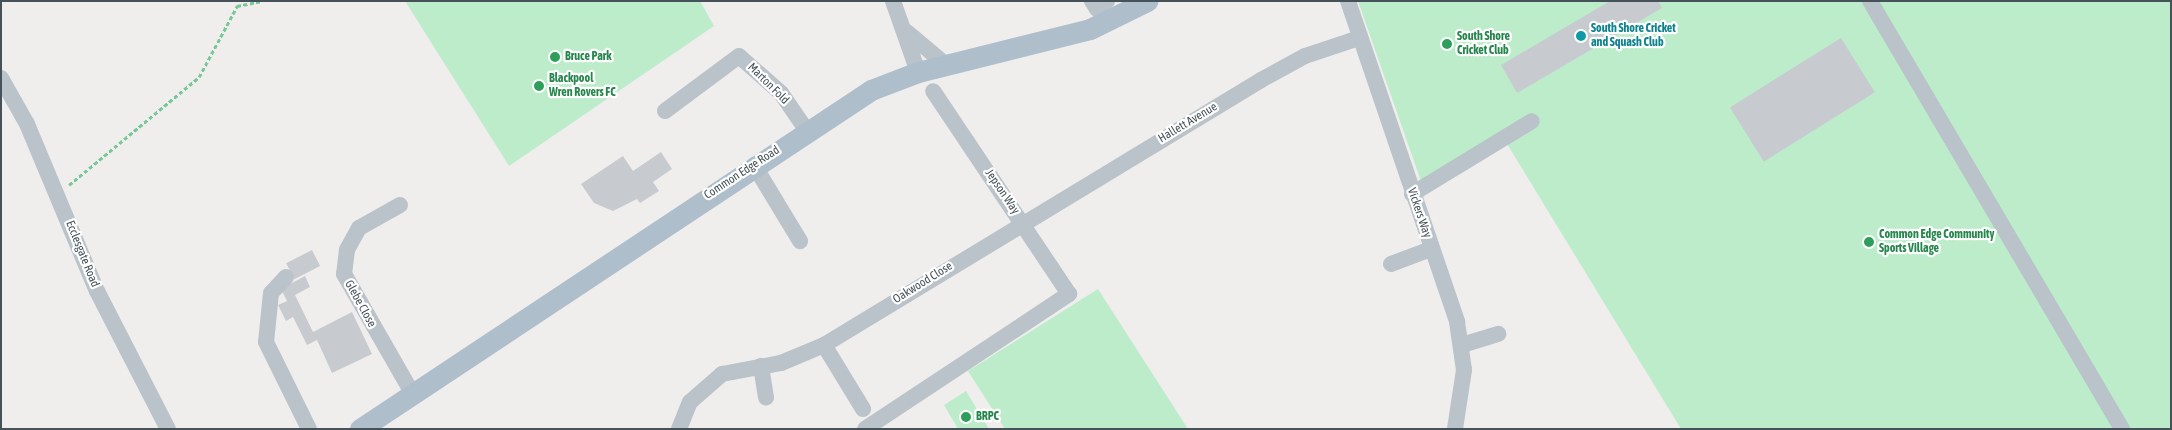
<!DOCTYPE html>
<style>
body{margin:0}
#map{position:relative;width:2172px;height:430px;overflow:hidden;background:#f0eded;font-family:"Asap Condensed",sans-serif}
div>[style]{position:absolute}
.green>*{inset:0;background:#bdeccb}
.building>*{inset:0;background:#c7cbd0;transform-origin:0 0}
.path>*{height:2.5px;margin-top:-1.25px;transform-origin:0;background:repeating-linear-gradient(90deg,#77c899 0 4px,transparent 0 6.5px)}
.minor>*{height:16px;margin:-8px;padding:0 8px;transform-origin:8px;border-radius:8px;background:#b9c3c9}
.major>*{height:21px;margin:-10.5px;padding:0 10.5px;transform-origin:10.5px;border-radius:10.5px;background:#aebfcb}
.dots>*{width:14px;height:14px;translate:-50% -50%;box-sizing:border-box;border:2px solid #fff;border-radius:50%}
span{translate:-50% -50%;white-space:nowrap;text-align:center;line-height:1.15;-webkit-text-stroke:4.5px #fff;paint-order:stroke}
.culture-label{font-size:12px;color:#0d838f;font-weight:700}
.left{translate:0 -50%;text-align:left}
.leisure-label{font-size:12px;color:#27864d;font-weight:700}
.street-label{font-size:12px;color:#465259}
.frame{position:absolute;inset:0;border:2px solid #465259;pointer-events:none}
</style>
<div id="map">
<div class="green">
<div style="clip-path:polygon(405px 1px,700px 1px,714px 26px,509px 166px)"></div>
<div style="clip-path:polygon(1358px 1px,2171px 1px,2171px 429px,1681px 429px,1504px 139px,1423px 187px)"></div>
<div style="clip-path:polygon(1098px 289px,1188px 429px,1005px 429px,968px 371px)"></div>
<div style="clip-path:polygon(966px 391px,989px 429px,958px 429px,944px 405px)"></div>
</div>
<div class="building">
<div style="clip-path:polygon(1610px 1px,1658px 1px,1662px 8px,1517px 93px,1501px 65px)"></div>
<div style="left:1841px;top:38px;width:64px;height:131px;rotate:58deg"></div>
<div style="clip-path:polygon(661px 152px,672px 169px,653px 182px,659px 191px,640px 203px,637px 199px,613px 211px,594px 203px,581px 184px,623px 156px,633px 171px)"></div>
<div style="left:312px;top:250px;width:18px;height:29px;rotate:63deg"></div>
<div style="clip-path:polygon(305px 276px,310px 287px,295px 295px,313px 332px,352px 312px,372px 354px,332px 373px,317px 340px,307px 345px,293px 317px,286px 321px,278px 305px,287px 301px,281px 289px)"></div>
</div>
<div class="path">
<div style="left:69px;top:185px;width:169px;rotate:-39.7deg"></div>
<div style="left:199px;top:77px;width:81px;rotate:-61.8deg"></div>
<div style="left:237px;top:6px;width:26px;rotate:-11deg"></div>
</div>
<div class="minor">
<div style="left:893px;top:1px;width:75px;rotate:70.6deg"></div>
<div style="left:1092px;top:1px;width:9px;rotate:58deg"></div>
<div style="left:1097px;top:9px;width:13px;rotate:-39deg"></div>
<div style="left:1348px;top:1px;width:339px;rotate:71.2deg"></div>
<div style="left:1457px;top:322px;width:49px;rotate:81.7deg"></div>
<div style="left:1464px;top:370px;width:60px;rotate:98.7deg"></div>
<div style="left:1870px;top:1px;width:497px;rotate:59.5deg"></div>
<div style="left:907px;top:32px;width:51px;rotate:40.2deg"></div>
<div style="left:1px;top:78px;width:53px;rotate:60.5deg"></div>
<div style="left:27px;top:124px;width:181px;rotate:67.3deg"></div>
<div style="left:97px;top:291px;width:155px;rotate:62.8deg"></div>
<div style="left:665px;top:111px;width:92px;rotate:-36.6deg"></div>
<div style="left:739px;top:56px;width:56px;rotate:41.4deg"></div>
<div style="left:781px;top:93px;width:46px;rotate:55.6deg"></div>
<div style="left:754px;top:165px;width:89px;rotate:58.8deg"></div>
<div style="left:1412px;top:194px;width:140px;rotate:-31.3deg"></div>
<div style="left:400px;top:205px;width:47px;rotate:150.7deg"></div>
<div style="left:359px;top:228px;width:25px;rotate:119deg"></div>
<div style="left:347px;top:250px;width:24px;rotate:97deg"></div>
<div style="left:344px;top:274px;width:135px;rotate:60.2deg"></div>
<div style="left:1391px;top:264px;width:43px;rotate:-20.6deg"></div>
<div style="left:286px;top:277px;width:22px;rotate:133deg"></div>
<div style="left:271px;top:293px;width:49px;rotate:95.8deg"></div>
<div style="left:266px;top:342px;width:97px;rotate:63.7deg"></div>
<div style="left:824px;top:345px;width:75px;rotate:58.6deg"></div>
<div style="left:1462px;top:345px;width:38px;rotate:-17deg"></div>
<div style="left:761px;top:366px;width:32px;rotate:81deg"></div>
<div style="left:679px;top:429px;width:29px;rotate:-68deg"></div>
<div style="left:690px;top:402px;width:43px;rotate:-41.2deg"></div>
<div style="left:722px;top:374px;width:60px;rotate:-10.6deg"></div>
<div style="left:781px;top:363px;width:47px;rotate:-22.7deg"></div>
<div style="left:824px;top:345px;width:511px;rotate:-31.23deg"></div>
<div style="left:1261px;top:80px;width:50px;rotate:-28.6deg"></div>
<div style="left:1305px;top:56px;width:57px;rotate:-18.4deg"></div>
<div style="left:865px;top:429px;width:245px;rotate:-33.5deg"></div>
<div style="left:1069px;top:294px;width:244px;rotate:-123.8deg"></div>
</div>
<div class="major">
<div style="left:360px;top:429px;width:613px;rotate:-33.56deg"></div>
<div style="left:871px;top:90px;width:50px;rotate:-21deg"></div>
<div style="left:918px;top:72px;width:177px;rotate:-14deg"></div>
<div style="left:1090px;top:29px;width:64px;rotate:-26.2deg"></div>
</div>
<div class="dots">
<div style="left:1581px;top:36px;background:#0f9aa8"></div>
<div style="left:1447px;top:44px;background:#2e9e5b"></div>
<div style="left:555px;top:57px;background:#2e9e5b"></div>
<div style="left:539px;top:86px;background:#2e9e5b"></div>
<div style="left:1869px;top:242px;background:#2e9e5b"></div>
<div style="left:966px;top:417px;background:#2e9e5b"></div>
</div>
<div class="culture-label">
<span class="left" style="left:1591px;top:36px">South Shore Cricket<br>and Squash Club</span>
</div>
<div class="leisure-label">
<span class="left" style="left:1457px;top:44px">South Shore<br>Cricket Club</span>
<span class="left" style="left:565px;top:57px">Bruce Park</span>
<span class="left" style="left:549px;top:86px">Blackpool<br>Wren Rovers FC</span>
<span class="left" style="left:1879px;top:242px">Common Edge Community<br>Sports Village</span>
<span class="left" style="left:976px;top:417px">BRPC</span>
</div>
<div class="street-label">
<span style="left:768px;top:84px;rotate:45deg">Marton Fold</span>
<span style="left:1188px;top:123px;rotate:-31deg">Hallett Avenue</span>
<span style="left:742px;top:173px;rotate:-33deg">Common Edge Road</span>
<span style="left:1002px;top:192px;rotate:56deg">Jepson Way</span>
<span style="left:1419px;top:213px;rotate:71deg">Vickers Way</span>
<span style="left:82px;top:254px;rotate:68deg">Ecclesgate Road</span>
<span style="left:923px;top:283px;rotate:-32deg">Oakwood Close</span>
<span style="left:360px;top:304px;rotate:61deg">Glebe Close</span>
</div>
<div class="frame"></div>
</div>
